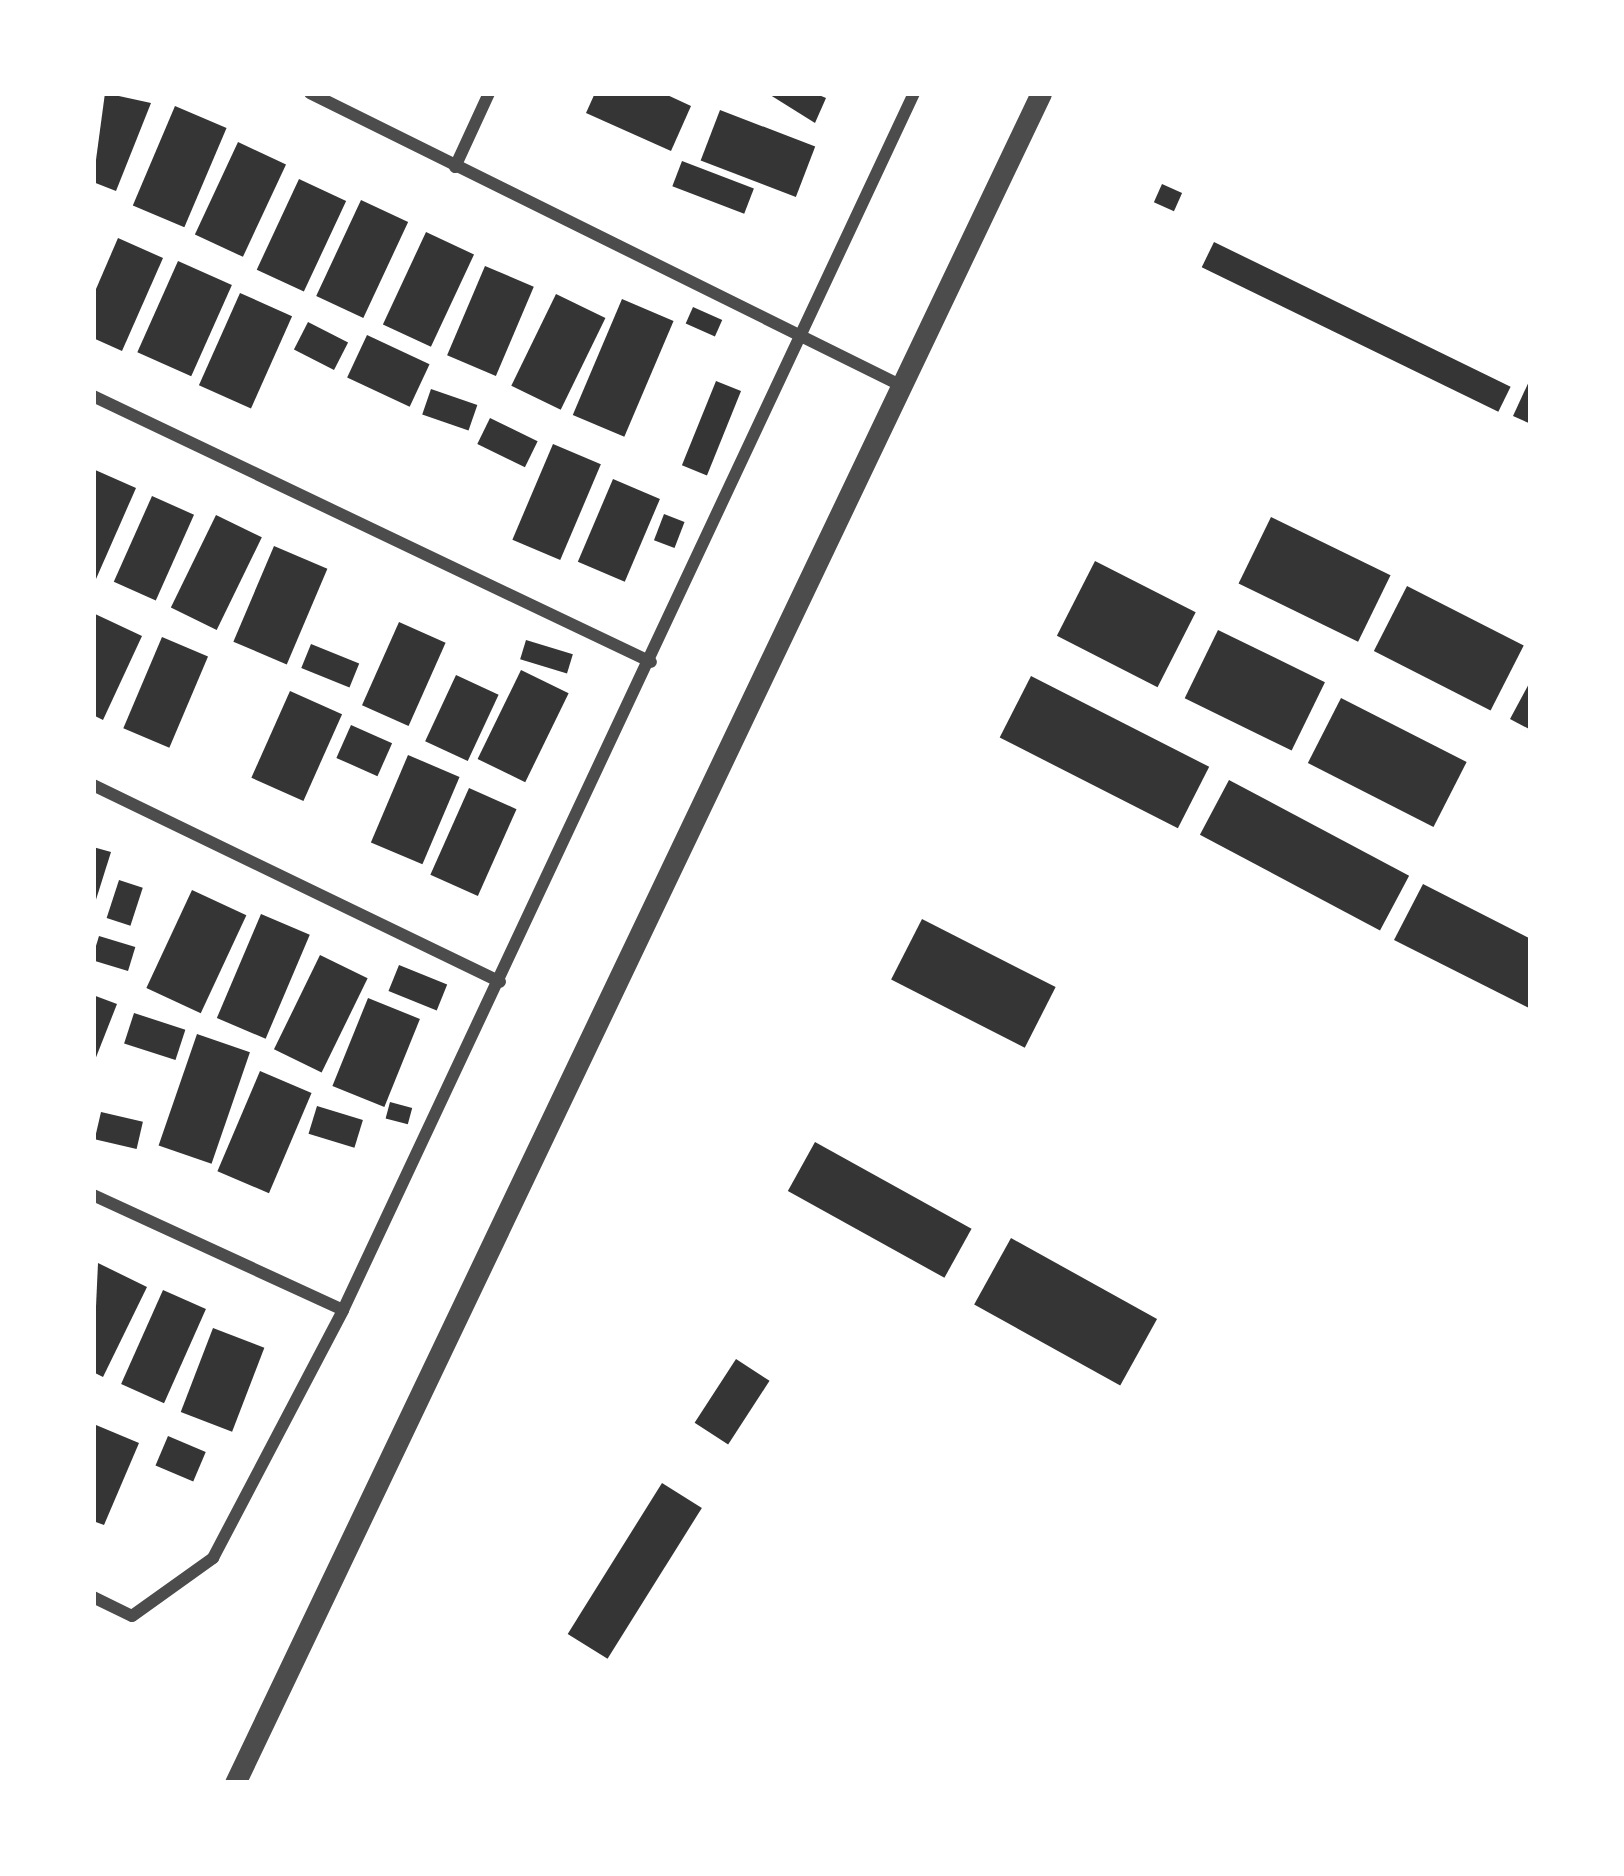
<!DOCTYPE html>
<style>
body{margin:0}
#map{position:relative;width:1624px;height:1876px;overflow:hidden;background:#fff;font-family:"Libre Baskerville",serif}
div>[style]{position:absolute}
.building>*{inset:0;background:#353535;transform-origin:0 0}
.minor>*{height:12px;margin:-6px;padding:0 6px;transform-origin:6px;border-radius:6px;background:#4c4c4c}
.tertiary>*{height:21px;margin:-10.5px;padding:0 10.5px;transform-origin:10.5px;border-radius:10.5px;background:#4c4c4c}
span{translate:-50% -50%;white-space:nowrap;text-align:center;line-height:1.15;-webkit-text-stroke:12px #fff;paint-order:stroke}
.frame{position:absolute;inset:0;border:96px solid #fff;pointer-events:none}
</style>
<div id="map">
<div class="building">
<div style="clip-path:polygon(105px 93px,151px 103px,116px 191px,93px 182px)"></div>
<div style="clip-path:polygon(595px 93px,663px 93px,691px 106px,671px 151px,586px 113px)"></div>
<div style="clip-path:polygon(767px 93px,814px 93px,826px 98px,815px 123px)"></div>
<div style="left:175px;top:106px;width:56px;height:108px;rotate:23deg"></div>
<div style="left:720px;top:110px;width:102px;height:54px;rotate:21deg"></div>
<div style="left:238px;top:142px;width:53px;height:102px;rotate:25deg"></div>
<div style="left:682px;top:161px;width:77px;height:27px;rotate:21deg"></div>
<div style="left:299px;top:179px;width:52px;height:100px;rotate:25deg"></div>
<div style="left:1162px;top:184px;width:22px;height:20px;rotate:24deg"></div>
<div style="left:361px;top:200px;width:52px;height:106px;rotate:25deg"></div>
<div style="left:426px;top:232px;width:53px;height:102px;rotate:25deg"></div>
<div style="clip-path:polygon(118px 238px,163px 258px,122px 351px,93px 338px,93px 296px)"></div>
<div style="left:1214px;top:242px;width:330px;height:28px;rotate:26deg"></div>
<div style="left:178px;top:261px;width:59px;height:100px;rotate:24deg"></div>
<div style="left:485px;top:266px;width:53px;height:97px;rotate:23deg"></div>
<div style="left:240px;top:293px;width:57px;height:101px;rotate:24deg"></div>
<div style="left:556px;top:294px;width:55px;height:102px;rotate:26deg"></div>
<div style="left:622px;top:299px;width:56px;height:126px;rotate:23deg"></div>
<div style="left:693px;top:307px;width:32px;height:18px;rotate:24deg"></div>
<div style="left:308px;top:322px;width:45px;height:31px;rotate:27deg"></div>
<div style="left:367px;top:335px;width:69px;height:47px;rotate:25deg"></div>
<div style="clip-path:polygon(1531px 377px,1531px 424px,1513px 416px)"></div>
<div style="left:716px;top:381px;width:27px;height:91px;rotate:22deg"></div>
<div style="left:431px;top:389px;width:49px;height:27px;rotate:19deg"></div>
<div style="left:490px;top:418px;width:53px;height:29px;rotate:26deg"></div>
<div style="left:553px;top:444px;width:52px;height:104px;rotate:23deg"></div>
<div style="clip-path:polygon(93px 469px,136px 488px,96px 579px,93px 578px)"></div>
<div style="left:613px;top:479px;width:51px;height:90px;rotate:23deg"></div>
<div style="left:152px;top:496px;width:46px;height:94px;rotate:24deg"></div>
<div style="left:664px;top:514px;width:22px;height:28px;rotate:21deg"></div>
<div style="left:216px;top:515px;width:51px;height:103px;rotate:26deg"></div>
<div style="left:1271px;top:517px;width:133px;height:74px;rotate:26deg"></div>
<div style="left:274px;top:546px;width:58px;height:104px;rotate:23deg"></div>
<div style="left:1095px;top:561px;width:113px;height:84px;rotate:27deg"></div>
<div style="left:1407px;top:586px;width:131px;height:73px;rotate:27deg"></div>
<div style="clip-path:polygon(93px 613px,142px 636px,103px 720px,93px 715px)"></div>
<div style="left:399px;top:622px;width:51px;height:91px;rotate:24deg"></div>
<div style="left:1218px;top:630px;width:119px;height:76px;rotate:26deg"></div>
<div style="left:162px;top:637px;width:50px;height:99px;rotate:23deg"></div>
<div style="left:526px;top:640px;width:49px;height:20px;rotate:17deg"></div>
<div style="left:311px;top:644px;width:52px;height:26px;rotate:22deg"></div>
<div style="left:521px;top:670px;width:53px;height:99px;rotate:26deg"></div>
<div style="left:456px;top:675px;width:47px;height:73px;rotate:25deg"></div>
<div style="left:1031px;top:676px;width:200px;height:69px;rotate:27deg"></div>
<div style="clip-path:polygon(1531px 680px,1531px 730px,1510px 719px)"></div>
<div style="left:290px;top:691px;width:57px;height:95px;rotate:24deg"></div>
<div style="left:1341px;top:698px;width:141px;height:73px;rotate:27deg"></div>
<div style="left:351px;top:725px;width:45px;height:36px;rotate:24deg"></div>
<div style="left:408px;top:755px;width:56px;height:95px;rotate:23deg"></div>
<div style="left:1229px;top:780px;width:204px;height:62px;rotate:28deg"></div>
<div style="left:469px;top:788px;width:52px;height:95px;rotate:24deg"></div>
<div style="clip-path:polygon(93px 847px,111px 852px,94px 906px,93px 906px)"></div>
<div style="left:119px;top:880px;width:25px;height:40px;rotate:18deg"></div>
<div style="clip-path:polygon(1423px 884px,1531px 939px,1531px 1009px,1394px 940px)"></div>
<div style="left:192px;top:890px;width:60px;height:108px;rotate:25deg"></div>
<div style="left:261px;top:914px;width:53px;height:113px;rotate:23deg"></div>
<div style="left:922px;top:919px;width:150px;height:68px;rotate:27deg"></div>
<div style="left:99px;top:936px;width:38px;height:25px;rotate:17deg"></div>
<div style="left:320px;top:955px;width:53px;height:105px;rotate:26deg"></div>
<div style="left:399px;top:965px;width:52px;height:28px;rotate:22deg"></div>
<div style="clip-path:polygon(93px 995px,117px 1004px,93px 1065px)"></div>
<div style="left:368px;top:998px;width:56px;height:95px;rotate:22deg"></div>
<div style="left:134px;top:1013px;width:54px;height:32px;rotate:18deg"></div>
<div style="left:197px;top:1034px;width:56px;height:118px;rotate:19deg"></div>
<div style="left:260px;top:1071px;width:56px;height:109px;rotate:23deg"></div>
<div style="left:390px;top:1102px;width:23px;height:17px;rotate:15deg"></div>
<div style="left:317px;top:1106px;width:48px;height:29px;rotate:17deg"></div>
<div style="left:101px;top:1112px;width:43px;height:28px;rotate:13deg"></div>
<div style="left:815px;top:1142px;width:179px;height:56px;rotate:29deg"></div>
<div style="left:1011px;top:1238px;width:167px;height:76px;rotate:29deg"></div>
<div style="clip-path:polygon(98px 1263px,147px 1287px,103px 1377px,93px 1372px)"></div>
<div style="left:163px;top:1290px;width:47px;height:103px;rotate:24deg"></div>
<div style="left:213px;top:1328px;width:55px;height:90px;rotate:21deg"></div>
<div style="left:736px;top:1359px;width:40px;height:76px;rotate:33deg"></div>
<div style="clip-path:polygon(96px 1425px,139px 1443px,104px 1525px,93px 1521px)"></div>
<div style="left:168px;top:1436px;width:41px;height:32px;rotate:23deg"></div>
<div style="left:662px;top:1483px;width:47px;height:178px;rotate:32deg"></div>
</div>
<div class="minor">
<div style="left:310px;top:93px;width:663px;rotate:26.33deg"></div>
<div style="left:455px;top:167px;width:81px;rotate:-65.3deg"></div>
<div style="left:93px;top:396px;width:618px;rotate:25.49deg"></div>
<div style="left:93px;top:785px;width:452px;rotate:25.8deg"></div>
<div style="left:93px;top:1195px;width:275px;rotate:24.7deg"></div>
<div style="left:93px;top:1597px;width:43px;rotate:26deg"></div>
<div style="left:132px;top:1616px;width:100px;rotate:-35.6deg"></div>
<div style="left:213px;top:1558px;width:280px;rotate:-62.3deg"></div>
<div style="left:343px;top:1310px;width:1344px;rotate:-64.86deg"></div>
</div>
<div class="tertiary">
<div style="left:235px;top:1783px;width:1872px;rotate:-64.5deg"></div>
</div>
<div class="frame"></div>
</div>
